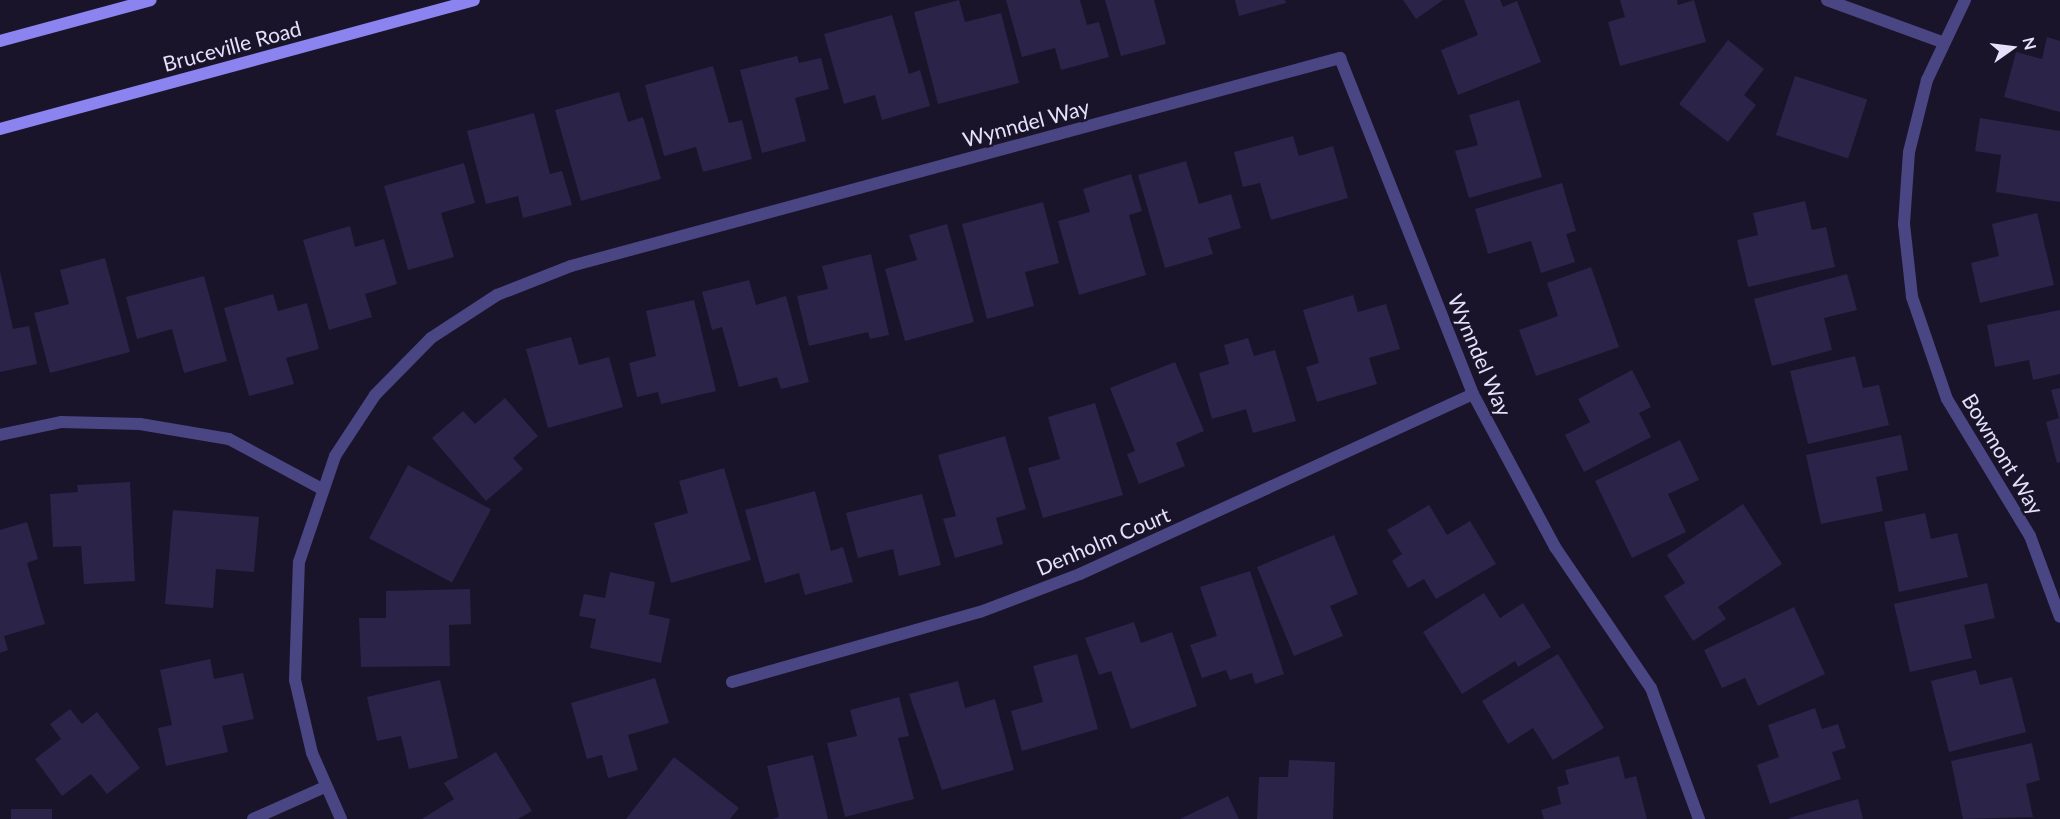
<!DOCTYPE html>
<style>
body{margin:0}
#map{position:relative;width:2060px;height:819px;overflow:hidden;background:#19142a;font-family:Lato,sans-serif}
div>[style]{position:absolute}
.building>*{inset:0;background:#2c2348;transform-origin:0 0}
.minor>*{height:12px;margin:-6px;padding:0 6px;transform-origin:6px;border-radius:6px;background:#4a4583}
.secondary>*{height:12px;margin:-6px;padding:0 6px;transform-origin:6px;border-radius:6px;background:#8b83f0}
span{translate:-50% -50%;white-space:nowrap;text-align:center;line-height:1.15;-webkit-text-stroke:5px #19142a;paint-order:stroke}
.street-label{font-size:21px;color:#e5e1fb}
.north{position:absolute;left:1982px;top:18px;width:60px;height:60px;-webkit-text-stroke:4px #19142a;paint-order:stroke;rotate:76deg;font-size:16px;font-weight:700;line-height:24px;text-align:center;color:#e5e1fb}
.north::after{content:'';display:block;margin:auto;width:21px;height:27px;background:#e5e1fb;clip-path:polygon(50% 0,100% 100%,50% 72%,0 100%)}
</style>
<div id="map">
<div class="building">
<div style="clip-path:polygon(959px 0,965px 22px,1001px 13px,1019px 83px,938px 104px,914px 12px)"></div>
<div style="clip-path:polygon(1006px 0,1080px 0,1087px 25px,1099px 22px,1109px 57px,1061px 70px,1055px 48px,1022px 57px)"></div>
<div style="clip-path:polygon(1105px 0,1154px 0,1166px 44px,1121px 56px)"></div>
<div style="clip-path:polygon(1235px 0,1285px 0,1286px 3px,1239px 16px)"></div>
<div style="clip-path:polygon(1403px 0,1443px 0,1416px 19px)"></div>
<div style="clip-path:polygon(1464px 0,1500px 0,1503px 7px,1517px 1px,1541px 62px,1458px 95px,1441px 50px,1478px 35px)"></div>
<div style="clip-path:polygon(1620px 0,1677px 0,1678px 5px,1694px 0,1706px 42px,1620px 66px,1608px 22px,1625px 17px)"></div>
<div style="clip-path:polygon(892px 15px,909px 74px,920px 70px,930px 106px,882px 120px,875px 95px,844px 104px,824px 34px)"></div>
<div style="clip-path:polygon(2047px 37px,2060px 41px,2060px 112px,2004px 97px,2016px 52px,2042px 59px)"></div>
<div style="clip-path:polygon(1728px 40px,1764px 69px,1744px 95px,1756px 105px,1728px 142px,1679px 104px)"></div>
<div style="clip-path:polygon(797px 56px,799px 63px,821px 58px,829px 89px,795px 98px,806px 141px,762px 153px,740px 70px)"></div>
<div style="clip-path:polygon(713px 66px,729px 123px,742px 120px,752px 159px,703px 172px,696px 147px,664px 156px,645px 85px)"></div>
<div style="left:1795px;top:76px;width:76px;height:62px;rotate:18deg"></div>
<div style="clip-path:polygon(619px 92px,628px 122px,643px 117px,661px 179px,581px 201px,555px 110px)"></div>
<div style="clip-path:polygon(1519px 100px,1542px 177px,1469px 198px,1455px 151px,1478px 145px,1469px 115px)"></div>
<div style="clip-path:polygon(534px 113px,550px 174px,562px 171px,572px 205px,523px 218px,518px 196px,486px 204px,467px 131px)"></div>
<div style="clip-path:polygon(1980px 118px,2060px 131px,2060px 202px,1996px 192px,2001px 155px,1975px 151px)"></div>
<div style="clip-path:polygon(1293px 136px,1299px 156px,1333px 146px,1348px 198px,1271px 220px,1260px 183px,1243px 187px,1234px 152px)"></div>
<div style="clip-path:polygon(1186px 161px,1199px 204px,1231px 194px,1241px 228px,1208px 238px,1213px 254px,1165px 268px,1138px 175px)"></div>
<div style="clip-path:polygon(464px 163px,475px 203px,441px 213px,454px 257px,408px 270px,384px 186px)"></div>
<div style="clip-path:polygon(1131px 174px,1142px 211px,1129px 215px,1146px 275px,1079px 295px,1058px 221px,1090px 212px,1083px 189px)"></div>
<div style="clip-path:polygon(1562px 183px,1576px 231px,1566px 234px,1575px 262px,1541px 273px,1531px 241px,1488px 254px,1475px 209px)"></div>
<div style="clip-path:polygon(1805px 201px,1812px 230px,1826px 227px,1835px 267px,1748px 287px,1737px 240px,1758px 235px,1753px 213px)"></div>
<div style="clip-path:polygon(1043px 202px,1059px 263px,1025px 272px,1034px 306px,987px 319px,962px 224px)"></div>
<div style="clip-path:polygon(2037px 213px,2054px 285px,1980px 303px,1971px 263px,1999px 256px,1992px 224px)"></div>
<div style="clip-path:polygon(947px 224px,974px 322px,905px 341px,885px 269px,917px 260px,909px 235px)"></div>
<div style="clip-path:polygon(350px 226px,355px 247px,384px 239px,397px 284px,365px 294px,372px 317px,329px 330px,303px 240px)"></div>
<div style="clip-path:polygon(871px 254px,889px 335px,870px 339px,868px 332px,809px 346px,797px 296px,828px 289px,822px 266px)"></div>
<div style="clip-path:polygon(105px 258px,130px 352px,50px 373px,34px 313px,69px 304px,60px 270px)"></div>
<div style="clip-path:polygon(1591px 267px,1619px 347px,1536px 376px,1519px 330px,1558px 316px,1547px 283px)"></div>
<div style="clip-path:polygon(0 271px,13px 329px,29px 326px,37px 364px,0 372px)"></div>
<div style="clip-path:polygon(1847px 274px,1857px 310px,1824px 318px,1832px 350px,1772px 366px,1754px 299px)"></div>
<div style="clip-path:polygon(204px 276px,227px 361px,184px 373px,172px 329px,137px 339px,126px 297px)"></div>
<div style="clip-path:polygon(749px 280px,756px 305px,786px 296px,809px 382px,781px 389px,777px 377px,739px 387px,722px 327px,712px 330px,702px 292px)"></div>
<div style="clip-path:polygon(273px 294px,278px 311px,307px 303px,319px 349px,286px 358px,294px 384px,249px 396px,224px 308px)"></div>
<div style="clip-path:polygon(1353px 295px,1358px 312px,1386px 304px,1400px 349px,1369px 358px,1377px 384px,1317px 402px,1306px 367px,1319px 363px,1303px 310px)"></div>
<div style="clip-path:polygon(694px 300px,716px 391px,661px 404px,658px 392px,637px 397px,629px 363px,656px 356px,646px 311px)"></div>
<div style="clip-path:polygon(2060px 310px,2060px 374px,2033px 380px,2029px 360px,1995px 367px,1987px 325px)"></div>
<div style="clip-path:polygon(571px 337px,579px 365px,609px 357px,623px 407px,548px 428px,526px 349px)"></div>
<div style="clip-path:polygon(1248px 338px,1254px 356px,1275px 350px,1296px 421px,1253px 433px,1246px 409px,1212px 419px,1199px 373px,1229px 364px,1224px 345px)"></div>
<div style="clip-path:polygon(1855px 356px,1863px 388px,1879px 385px,1889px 425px,1808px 444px,1790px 371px)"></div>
<div style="clip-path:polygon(1175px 362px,1204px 431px,1176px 443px,1185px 466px,1139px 484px,1127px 454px,1135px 451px,1110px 388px)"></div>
<div style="clip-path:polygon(1632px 370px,1651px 407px,1639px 413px,1651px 437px,1584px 472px,1565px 435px,1590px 422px,1578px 399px)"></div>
<div style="clip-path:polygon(2060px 388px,2060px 462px,2057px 463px,2046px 422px,2059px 418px,2051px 390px)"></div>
<div style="clip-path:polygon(505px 398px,538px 436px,513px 458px,523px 469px,486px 501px,432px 438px,463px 411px,475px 424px)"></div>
<div style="clip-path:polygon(1095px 403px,1123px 495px,1043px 518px,1028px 468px,1060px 459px,1048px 417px)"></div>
<div style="clip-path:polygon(1901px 435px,1908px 470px,1876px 477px,1883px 511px,1821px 524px,1806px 455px)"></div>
<div style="clip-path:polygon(1005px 436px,1026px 509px,996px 518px,1003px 544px,955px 558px,943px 519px,956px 516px,938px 455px)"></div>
<div style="clip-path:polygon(1680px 440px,1699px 480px,1668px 494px,1686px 532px,1632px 558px,1595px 481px)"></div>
<div style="left:408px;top:465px;width:94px;height:83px;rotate:28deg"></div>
<div style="clip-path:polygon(724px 468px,751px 560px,671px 583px,654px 523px,688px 513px,679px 481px)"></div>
<div style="clip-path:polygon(130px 482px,135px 581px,84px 584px,81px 546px,53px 547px,50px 494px,78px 492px,77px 485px)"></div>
<div style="clip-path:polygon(815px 491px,831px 551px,843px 547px,853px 582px,805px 595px,799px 573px,765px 583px,745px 510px)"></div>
<div style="clip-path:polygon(922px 494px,941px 565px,899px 576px,893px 549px,858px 558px,846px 513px)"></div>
<div style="clip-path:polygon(1743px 504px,1782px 564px,1718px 607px,1726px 619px,1693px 641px,1664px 596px,1685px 583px,1667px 555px)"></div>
<div style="clip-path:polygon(1429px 505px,1447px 535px,1470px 521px,1496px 564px,1436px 599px,1424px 579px,1408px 588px,1392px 561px,1402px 554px,1387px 530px)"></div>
<div style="clip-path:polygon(173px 510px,259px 517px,254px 572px,216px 569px,213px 608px,165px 604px)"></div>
<div style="clip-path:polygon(1925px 513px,1931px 539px,1957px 533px,1968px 577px,1899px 592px,1884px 522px)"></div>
<div style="clip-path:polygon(27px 522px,38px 559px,27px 563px,45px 624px,4px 636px,8px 650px,0 653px,0 530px)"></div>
<div style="clip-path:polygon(1334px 535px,1358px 594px,1330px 606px,1343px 636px,1294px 656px,1257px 567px)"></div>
<div style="clip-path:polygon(1250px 571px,1284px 674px,1255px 684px,1252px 673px,1230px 680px,1226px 670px,1202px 678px,1190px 645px,1217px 636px,1200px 587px)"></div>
<div style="clip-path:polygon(610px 572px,655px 582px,649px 614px,670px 619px,661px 663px,590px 648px,596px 619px,579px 616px,584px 594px,605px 598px)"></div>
<div style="clip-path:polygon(1987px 583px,1995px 618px,1964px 625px,1972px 658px,1910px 672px,1894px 604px)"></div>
<div style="clip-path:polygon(470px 589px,471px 624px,449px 625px,450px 666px,361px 667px,359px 618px,386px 618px,386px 591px)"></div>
<div style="clip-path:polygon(1484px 593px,1500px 618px,1523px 603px,1551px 647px,1518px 667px,1515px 661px,1462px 694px,1423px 632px)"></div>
<div style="clip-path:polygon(1794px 607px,1825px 674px,1758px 706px,1745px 678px,1722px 688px,1704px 650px)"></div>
<div style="clip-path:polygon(1134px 622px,1141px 643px,1172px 632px,1197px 706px,1131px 729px,1111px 671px,1099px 675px,1085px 638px)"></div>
<div style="clip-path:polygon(1077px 654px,1098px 729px,1022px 751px,1011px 711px,1043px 702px,1033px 666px)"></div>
<div style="clip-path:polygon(1558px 654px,1604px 728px,1553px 760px,1533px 728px,1508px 744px,1482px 701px)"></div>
<div style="clip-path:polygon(210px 659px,214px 679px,243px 673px,254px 719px,222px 726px,228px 752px,166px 766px,158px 728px,172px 725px,160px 670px)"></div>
<div style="clip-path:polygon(1976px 670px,1980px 685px,2012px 677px,2026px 732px,1949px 752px,1931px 681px)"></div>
<div style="clip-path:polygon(655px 678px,669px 723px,628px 735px,638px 770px,608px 778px,602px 755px,587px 759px,571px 703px)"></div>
<div style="clip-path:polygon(440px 680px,458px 758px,409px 769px,401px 736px,377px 741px,367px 697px)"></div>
<div style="clip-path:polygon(958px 681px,965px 708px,995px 699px,1014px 770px,942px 790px,909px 694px)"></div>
<div style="clip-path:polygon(899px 697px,909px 736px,898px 738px,914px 799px,845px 817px,827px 743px,857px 736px,850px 710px)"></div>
<div style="clip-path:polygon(1815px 708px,1822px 729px,1838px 724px,1846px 748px,1832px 752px,1841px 779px,1770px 804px,1757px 765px,1779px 757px,1768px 725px)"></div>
<div style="clip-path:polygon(70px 709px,82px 724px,97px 712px,140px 768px,107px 794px,91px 774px,62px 796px,35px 759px,61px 739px,50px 724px)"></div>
<div style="clip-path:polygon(2032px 743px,2040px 780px,2026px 784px,2033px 817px,1963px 819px,1951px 761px)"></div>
<div style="clip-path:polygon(496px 752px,532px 811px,518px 819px,422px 819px,454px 799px,444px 783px)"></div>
<div style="clip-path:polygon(813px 755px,828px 819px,773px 819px,779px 817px,767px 766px)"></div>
<div style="clip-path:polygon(1619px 756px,1625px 779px,1636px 776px,1647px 819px,1544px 819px,1541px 810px,1561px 804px,1557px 787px,1569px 784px,1565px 770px)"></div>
<div style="clip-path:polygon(674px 757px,739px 808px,730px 819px,626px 819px)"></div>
<div style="clip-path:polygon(1289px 760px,1335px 762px,1333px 819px,1257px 819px,1259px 777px,1288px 777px)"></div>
<div style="clip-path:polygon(1228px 796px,1239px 819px,1180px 819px)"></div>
<div style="clip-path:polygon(1858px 799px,1863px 819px,1789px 819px,1789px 818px)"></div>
<div style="left:52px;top:809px;width:10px;height:41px;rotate:90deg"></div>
</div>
<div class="minor">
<div style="left:1827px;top:0;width:122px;rotate:20.1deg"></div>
<div style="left:1965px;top:0;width:89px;rotate:115.4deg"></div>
<div style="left:1927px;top:80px;width:74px;rotate:104deg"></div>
<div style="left:1909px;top:152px;width:72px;rotate:94deg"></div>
<div style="left:1904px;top:224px;width:73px;rotate:83.7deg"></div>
<div style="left:1912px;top:297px;width:108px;rotate:71.1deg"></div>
<div style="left:1947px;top:399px;width:160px;rotate:58.8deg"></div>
<div style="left:2030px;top:536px;width:86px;rotate:69.7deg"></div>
<div style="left:0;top:435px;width:62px;rotate:-12deg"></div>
<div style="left:61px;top:422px;width:79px;rotate:1.5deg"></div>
<div style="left:140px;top:424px;width:90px;rotate:9.6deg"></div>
<div style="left:229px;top:439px;width:103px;rotate:28.3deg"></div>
<div style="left:732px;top:682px;width:258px;rotate:-15.8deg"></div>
<div style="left:980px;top:612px;width:107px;rotate:-20.8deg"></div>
<div style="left:1080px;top:574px;width:432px;rotate:-24.6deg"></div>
<div style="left:253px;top:819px;width:79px;rotate:-24deg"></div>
<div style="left:341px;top:819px;width:72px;rotate:-113.7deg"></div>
<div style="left:312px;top:753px;width:75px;rotate:-103.1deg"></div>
<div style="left:295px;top:680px;width:118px;rotate:-88.1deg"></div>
<div style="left:299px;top:562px;width:112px;rotate:-71.2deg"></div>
<div style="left:335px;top:456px;width:73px;rotate:-56.7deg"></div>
<div style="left:375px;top:395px;width:80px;rotate:-45.5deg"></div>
<div style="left:431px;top:338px;width:79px;rotate:-33.1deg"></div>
<div style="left:497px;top:295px;width:79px;rotate:-21.4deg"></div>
<div style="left:571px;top:266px;width:797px;rotate:-15.14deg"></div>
<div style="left:1340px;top:58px;width:361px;rotate:68.4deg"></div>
<div style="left:1473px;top:394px;width:174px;rotate:61.8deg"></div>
<div style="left:1555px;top:547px;width:171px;rotate:55.8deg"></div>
<div style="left:1651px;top:688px;width:140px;rotate:69.9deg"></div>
</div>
<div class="secondary">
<div style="left:0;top:41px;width:156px;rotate:-15.2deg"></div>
<div style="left:0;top:129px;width:491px;rotate:-15.2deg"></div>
</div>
<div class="street-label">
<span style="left:232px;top:46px;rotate:-15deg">Bruceville Road</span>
<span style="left:1026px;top:123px;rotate:-15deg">Wynndel Way</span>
<span style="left:1480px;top:355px;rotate:67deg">Wynndel Way</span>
<span style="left:2003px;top:454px;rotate:59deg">Bowmont Way</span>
<span style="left:1103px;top:541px;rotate:-23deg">Denholm Court</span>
</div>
<div class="north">N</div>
</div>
